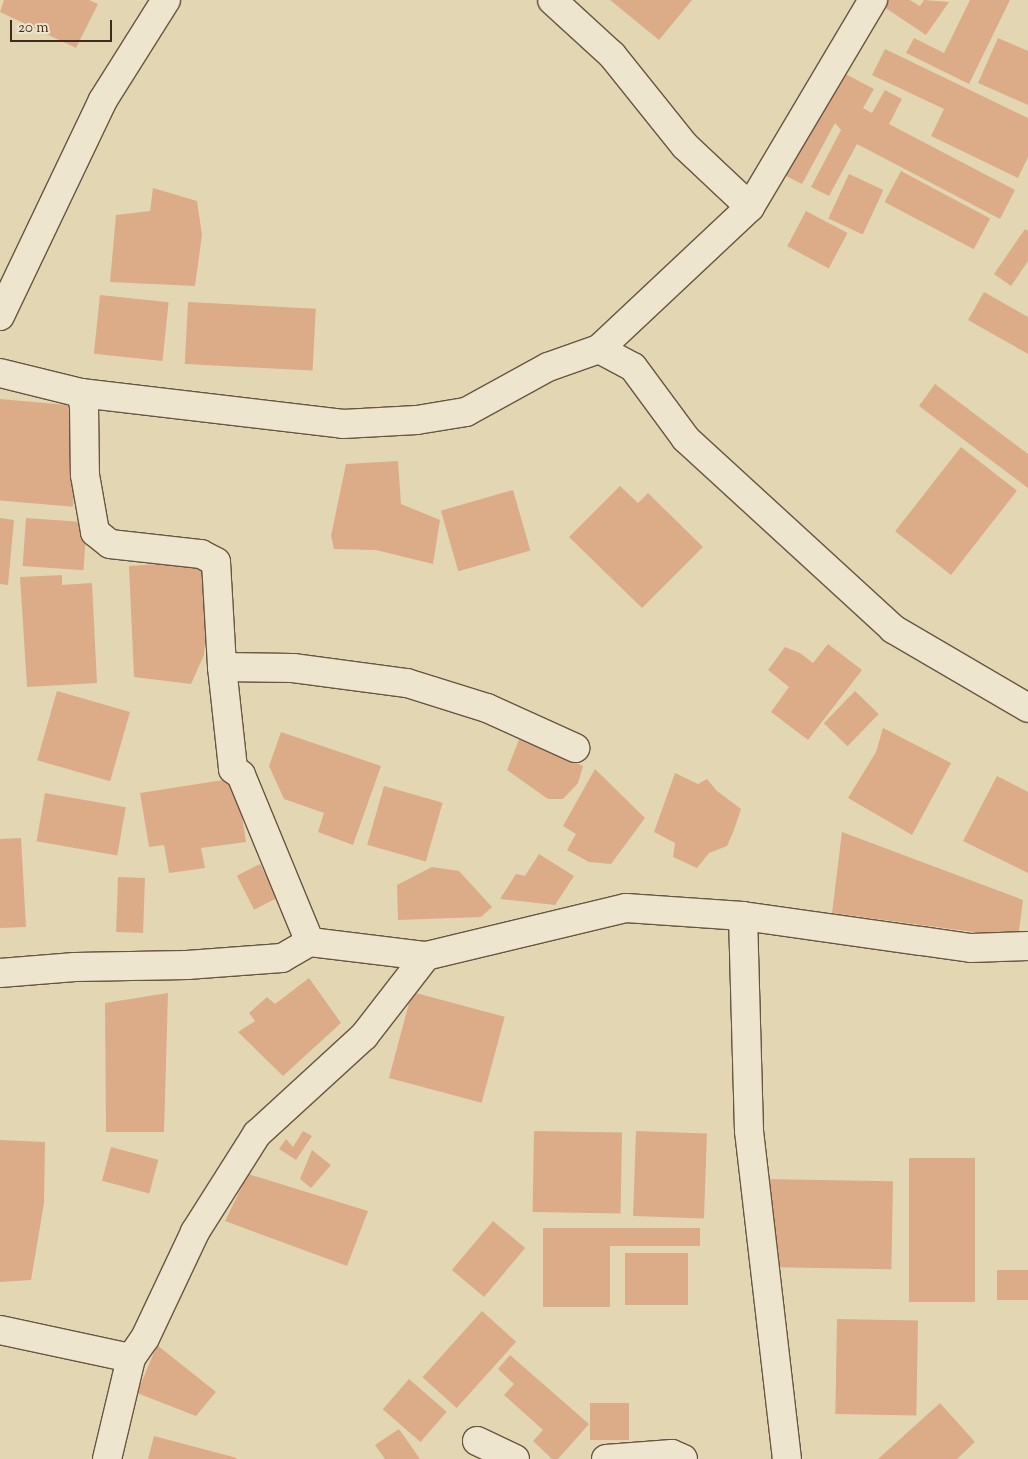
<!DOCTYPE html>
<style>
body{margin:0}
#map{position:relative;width:1028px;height:1459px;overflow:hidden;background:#e3d7b3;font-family:"Sorts Mill Goudy",serif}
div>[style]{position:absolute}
.building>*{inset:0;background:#dcac88;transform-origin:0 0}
.roads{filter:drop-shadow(1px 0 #6a5541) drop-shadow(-1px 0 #6a5541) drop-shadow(0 1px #6a5541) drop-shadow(0 -1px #6a5541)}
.street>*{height:28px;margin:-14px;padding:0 14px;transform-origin:14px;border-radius:14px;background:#ede5ce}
span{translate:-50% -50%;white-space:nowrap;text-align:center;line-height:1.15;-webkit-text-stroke:4px #ede5ce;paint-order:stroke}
.scale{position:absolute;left:10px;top:20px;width:102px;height:22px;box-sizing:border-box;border:2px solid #412a1b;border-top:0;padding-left:6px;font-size:15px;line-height:18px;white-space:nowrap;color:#412a1b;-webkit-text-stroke:4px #ede5ce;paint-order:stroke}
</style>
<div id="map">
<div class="building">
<div style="clip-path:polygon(4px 0,89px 0,98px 4px,76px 48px,0 12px)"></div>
<div style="clip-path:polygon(610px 0,692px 0,659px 40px)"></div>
<div style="clip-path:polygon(884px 0,910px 0,920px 6px,924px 0,949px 2px,926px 35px,881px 5px)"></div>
<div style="clip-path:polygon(970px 0,1010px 0,969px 84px,906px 53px,914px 38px,944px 53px)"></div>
<div style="clip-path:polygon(998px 38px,1028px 51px,1028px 105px,978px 83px)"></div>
<div style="clip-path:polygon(885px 49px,1028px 118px,1028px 157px,1018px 178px,931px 136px,944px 109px,872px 75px)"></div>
<div style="clip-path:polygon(836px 69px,874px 89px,863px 108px,872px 113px,885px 90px,902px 99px,889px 124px,1015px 190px,1000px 219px,857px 144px,829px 196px,811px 187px,841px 130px,835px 123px,802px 184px,780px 173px)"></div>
<div style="left:901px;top:171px;width:101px;height:35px;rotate:28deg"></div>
<div style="left:849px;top:174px;width:38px;height:49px;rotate:25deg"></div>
<div style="clip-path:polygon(153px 188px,197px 201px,202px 235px,195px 286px,110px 282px,116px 215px,150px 211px)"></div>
<div style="left:806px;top:211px;width:47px;height:40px;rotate:28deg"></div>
<div style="clip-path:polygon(1025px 229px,1028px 231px,1028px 261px,1011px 286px,994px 274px)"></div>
<div style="clip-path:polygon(984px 292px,1028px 317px,1028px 354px,968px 320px)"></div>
<div style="left:100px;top:295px;width:69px;height:59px;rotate:6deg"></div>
<div style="left:188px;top:302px;width:128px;height:62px;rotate:3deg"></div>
<div style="clip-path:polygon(935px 384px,1028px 454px,1028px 488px,919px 406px)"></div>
<div style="left:0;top:399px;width:82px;height:101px;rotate:5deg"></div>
<div style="left:961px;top:447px;width:71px;height:107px;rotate:38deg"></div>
<div style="clip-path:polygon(398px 461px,401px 504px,440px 520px,433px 564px,376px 550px,334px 549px,331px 536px,346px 464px)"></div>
<div style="clip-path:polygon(620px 486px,638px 503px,648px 493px,703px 547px,642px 608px,569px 537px)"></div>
<div style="left:513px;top:490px;width:63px;height:75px;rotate:74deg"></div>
<div style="clip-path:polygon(0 518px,14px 520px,8px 585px,0 584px)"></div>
<div style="left:26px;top:518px;width:61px;height:48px;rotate:4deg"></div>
<div style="clip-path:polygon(202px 561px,207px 618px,204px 655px,191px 684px,134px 677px,129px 566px)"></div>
<div style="clip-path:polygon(62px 575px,62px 585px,92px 583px,97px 683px,27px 687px,20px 577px)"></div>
<div style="clip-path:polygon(828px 644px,862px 670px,808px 740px,771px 712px,789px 687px,768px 670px,785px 647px,800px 653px,813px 663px)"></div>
<div style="left:57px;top:691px;width:76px;height:72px;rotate:16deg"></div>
<div style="left:855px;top:691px;width:33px;height:45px;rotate:44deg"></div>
<div style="clip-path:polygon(883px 728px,951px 763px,912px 835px,848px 798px,876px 752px)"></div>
<div style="clip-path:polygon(281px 732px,381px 766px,353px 845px,318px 832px,324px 813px,284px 799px,269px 766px)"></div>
<div style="clip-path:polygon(520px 737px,583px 766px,578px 783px,563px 799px,548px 799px,507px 770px)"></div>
<div style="clip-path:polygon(595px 769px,645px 818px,611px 864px,589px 862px,567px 850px,576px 834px,563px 826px)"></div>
<div style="clip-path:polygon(675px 773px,698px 784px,707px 779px,717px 791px,741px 809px,734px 830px,727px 846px,709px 853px,697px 868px,673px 857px,675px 843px,654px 832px)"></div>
<div style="clip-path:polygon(997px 776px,1028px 792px,1028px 873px,963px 841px)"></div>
<div style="clip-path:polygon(236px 778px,246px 842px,201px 848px,205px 868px,169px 873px,164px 845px,149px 847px,140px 793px)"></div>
<div style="left:384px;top:786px;width:61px;height:61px;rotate:16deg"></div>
<div style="left:45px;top:793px;width:82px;height:49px;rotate:10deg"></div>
<div style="clip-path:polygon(842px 832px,1023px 900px,1018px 938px,832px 913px)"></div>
<div style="clip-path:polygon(21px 838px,26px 927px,0 928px,0 839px)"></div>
<div style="clip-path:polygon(539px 854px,574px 876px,555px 905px,500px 899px,516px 874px,525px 876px)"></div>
<div style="left:260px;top:864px;width:38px;height:26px;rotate:63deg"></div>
<div style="clip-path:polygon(432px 867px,459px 871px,492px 907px,481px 917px,398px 920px,397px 885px)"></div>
<div style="left:118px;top:877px;width:27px;height:55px;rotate:2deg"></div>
<div style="clip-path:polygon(309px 978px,341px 1023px,283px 1076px,238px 1032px,255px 1021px,249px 1013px,267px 997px,275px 1004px)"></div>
<div style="left:412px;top:992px;width:96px;height:89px;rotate:15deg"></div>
<div style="clip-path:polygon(168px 993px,164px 1132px,106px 1132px,105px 1003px)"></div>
<div style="clip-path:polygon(303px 1131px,312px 1136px,296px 1160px,279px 1149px,286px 1139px,293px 1147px)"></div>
<div style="left:534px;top:1131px;width:88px;height:81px;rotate:1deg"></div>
<div style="left:636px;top:1131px;width:71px;height:85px;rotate:2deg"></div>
<div style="clip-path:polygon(0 1140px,45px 1142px,44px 1203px,31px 1280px,0 1282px)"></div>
<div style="left:111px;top:1147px;width:49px;height:35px;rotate:15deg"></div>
<div style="clip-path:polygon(312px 1150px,331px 1165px,311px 1188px,300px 1179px)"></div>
<div style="left:909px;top:1158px;width:66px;height:144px"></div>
<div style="clip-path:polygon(248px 1174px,368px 1211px,347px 1266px,225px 1221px)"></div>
<div style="left:763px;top:1179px;width:130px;height:88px;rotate:1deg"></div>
<div style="left:493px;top:1221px;width:42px;height:64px;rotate:40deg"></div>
<div style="clip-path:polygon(543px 1228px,700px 1228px,700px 1246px,610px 1246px,610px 1307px,543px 1307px)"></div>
<div style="left:625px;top:1253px;width:63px;height:52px"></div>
<div style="left:1028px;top:1270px;width:30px;height:31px;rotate:90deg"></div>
<div style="left:482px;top:1311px;width:46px;height:89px;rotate:42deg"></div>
<div style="left:837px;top:1319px;width:81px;height:95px;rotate:1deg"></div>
<div style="clip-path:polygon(157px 1345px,216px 1392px,196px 1416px,137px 1393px)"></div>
<div style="clip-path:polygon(510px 1355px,589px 1424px,558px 1459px,552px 1459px,533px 1441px,543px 1430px,504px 1395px,514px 1384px,498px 1369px)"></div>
<div style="left:409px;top:1379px;width:50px;height:40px;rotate:41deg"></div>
<div style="left:590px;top:1403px;width:39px;height:37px"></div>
<div style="clip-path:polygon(940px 1403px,975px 1442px,957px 1459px,878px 1459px)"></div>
<div style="clip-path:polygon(399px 1429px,420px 1459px,385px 1459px,375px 1445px)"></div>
<div style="clip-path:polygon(154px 1436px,237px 1458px,236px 1459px,148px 1459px)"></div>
</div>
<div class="roads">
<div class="street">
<div style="left:750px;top:207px;width:241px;rotate:-59.3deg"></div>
<div style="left:0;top:316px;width:239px;rotate:-64.5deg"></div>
<div style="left:103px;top:100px;width:118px;rotate:-57.8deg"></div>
<div style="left:599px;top:349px;width:38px;rotate:28deg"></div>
<div style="left:633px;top:367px;width:89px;rotate:53.6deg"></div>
<div style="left:686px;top:439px;width:281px;rotate:42.5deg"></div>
<div style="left:893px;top:629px;width:156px;rotate:30.3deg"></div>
<div style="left:0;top:373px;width:83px;rotate:13.9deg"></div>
<div style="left:81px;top:393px;width:264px;rotate:6.7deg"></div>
<div style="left:343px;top:424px;width:74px;rotate:-3.1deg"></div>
<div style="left:417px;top:420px;width:50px;rotate:-9.3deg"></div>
<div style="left:466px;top:412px;width:94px;rotate:-28.8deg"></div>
<div style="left:548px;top:367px;width:54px;rotate:-19.4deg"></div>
<div style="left:599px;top:349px;width:207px;rotate:-43.2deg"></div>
<div style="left:750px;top:207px;width:89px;rotate:-136.8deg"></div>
<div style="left:685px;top:146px;width:117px;rotate:-128.7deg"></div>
<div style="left:612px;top:55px;width:81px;rotate:-137.5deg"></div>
<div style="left:81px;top:393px;width:13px;rotate:77deg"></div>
<div style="left:84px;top:406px;width:69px;rotate:89.2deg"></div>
<div style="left:85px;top:475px;width:58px;rotate:80deg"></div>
<div style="left:95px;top:532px;width:19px;rotate:39deg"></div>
<div style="left:110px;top:544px;width:92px;rotate:6.3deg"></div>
<div style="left:201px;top:554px;width:17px;rotate:28deg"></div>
<div style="left:216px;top:562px;width:105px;rotate:86.7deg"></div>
<div style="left:222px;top:667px;width:103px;rotate:83.8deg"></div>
<div style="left:233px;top:769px;width:10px;rotate:37deg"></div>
<div style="left:241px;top:775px;width:181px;rotate:67.6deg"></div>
<div style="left:222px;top:667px;width:71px;rotate:0.8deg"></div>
<div style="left:293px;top:668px;width:115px;rotate:7.5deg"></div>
<div style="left:407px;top:683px;width:84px;rotate:17.4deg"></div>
<div style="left:487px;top:708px;width:97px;rotate:24.4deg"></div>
<div style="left:743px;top:916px;width:215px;rotate:88.4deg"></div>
<div style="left:749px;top:1131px;width:330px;rotate:83.4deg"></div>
<div style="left:0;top:973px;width:75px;rotate:-4.6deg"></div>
<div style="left:75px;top:967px;width:112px;rotate:-1deg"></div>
<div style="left:187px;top:965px;width:95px;rotate:-4.2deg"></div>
<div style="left:282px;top:958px;width:32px;rotate:-30deg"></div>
<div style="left:310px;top:942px;width:117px;rotate:6.9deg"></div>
<div style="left:426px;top:956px;width:206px;rotate:-13.5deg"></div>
<div style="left:626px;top:908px;width:117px;rotate:3.9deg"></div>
<div style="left:743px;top:916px;width:230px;rotate:8deg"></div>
<div style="left:971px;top:948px;width:57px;rotate:-2deg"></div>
<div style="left:0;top:1330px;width:134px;rotate:12.1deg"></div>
<div style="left:477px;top:1441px;width:42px;rotate:25.3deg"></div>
<div style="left:107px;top:1459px;width:104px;rotate:-76.6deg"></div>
<div style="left:131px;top:1358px;width:24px;rotate:-55deg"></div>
<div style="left:145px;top:1338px;width:117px;rotate:-64.7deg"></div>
<div style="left:195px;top:1232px;width:116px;rotate:-57.7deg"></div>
<div style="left:257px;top:1134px;width:145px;rotate:-42.5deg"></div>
<div style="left:364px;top:1036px;width:101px;rotate:-52.2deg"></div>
<div style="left:606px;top:1459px;width:66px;rotate:-4.3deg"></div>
<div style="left:672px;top:1454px;width:12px;rotate:24deg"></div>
</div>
</div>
<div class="scale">20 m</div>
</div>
